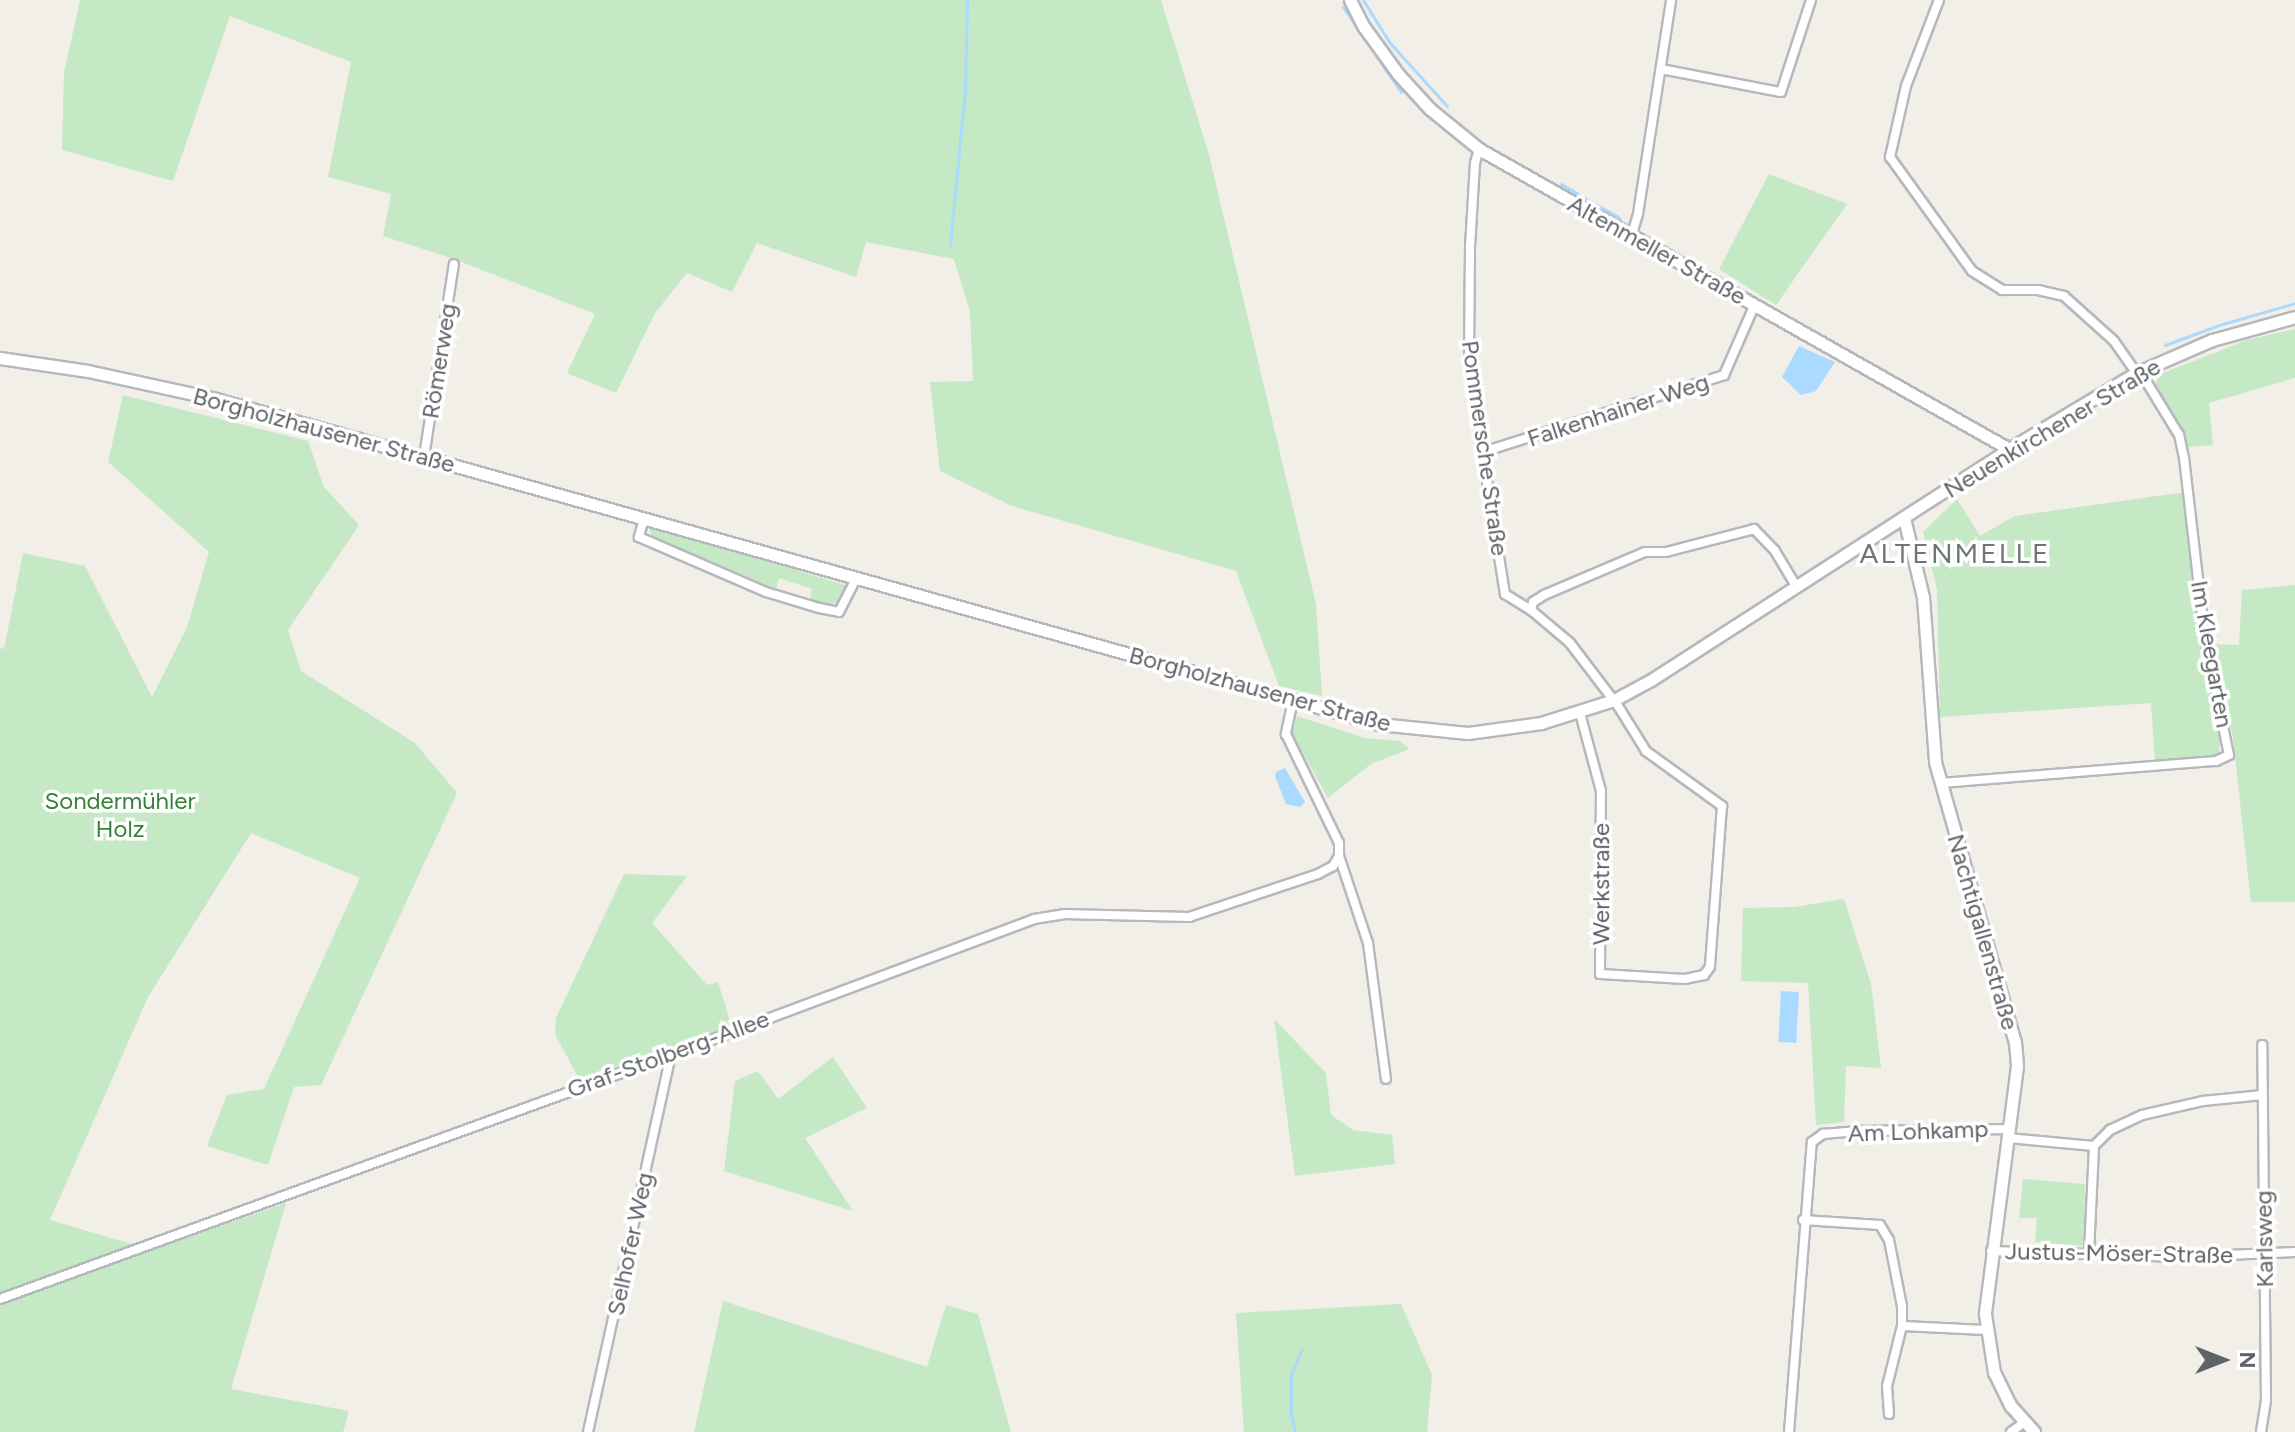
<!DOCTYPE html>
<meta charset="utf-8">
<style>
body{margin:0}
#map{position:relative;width:2295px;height:1432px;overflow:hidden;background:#f1efe8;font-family:Figtree,sans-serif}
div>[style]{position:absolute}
.green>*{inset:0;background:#c5e8c5}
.water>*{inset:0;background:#aadaff;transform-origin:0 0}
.stream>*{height:3px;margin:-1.5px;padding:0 1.5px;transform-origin:1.5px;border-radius:1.5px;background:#aadaff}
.roads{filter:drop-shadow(2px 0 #b5b8bc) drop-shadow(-2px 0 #b5b8bc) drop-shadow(0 2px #b5b8bc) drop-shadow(0 -2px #b5b8bc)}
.street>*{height:8px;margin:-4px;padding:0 4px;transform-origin:4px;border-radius:4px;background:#fff}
.secondary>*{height:11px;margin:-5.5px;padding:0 5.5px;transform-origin:5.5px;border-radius:5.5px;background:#fff}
span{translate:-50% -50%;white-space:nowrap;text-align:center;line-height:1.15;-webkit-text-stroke:7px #fff;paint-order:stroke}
.street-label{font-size:24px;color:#5f6368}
.park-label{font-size:24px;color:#348238}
.quarter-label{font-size:28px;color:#70757a;letter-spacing:2px}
.north{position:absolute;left:2183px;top:1320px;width:80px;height:80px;-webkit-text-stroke:6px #fff;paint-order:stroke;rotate:90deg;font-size:22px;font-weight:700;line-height:32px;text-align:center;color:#5f6368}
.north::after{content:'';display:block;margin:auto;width:28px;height:36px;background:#5f6368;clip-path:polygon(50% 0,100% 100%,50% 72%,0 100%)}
</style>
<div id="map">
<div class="green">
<div style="clip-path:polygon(80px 0,1161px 0,1208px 151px,1316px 604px,1322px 696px,1279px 686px,1236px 571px,1012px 506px,940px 471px,930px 382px,973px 381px,970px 312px,954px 259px,866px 242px,856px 277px,757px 243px,732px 292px,687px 273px,655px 313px,616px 393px,567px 373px,595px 314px,454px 259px,383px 236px,391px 194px,328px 177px,351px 62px,230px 16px,173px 181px,62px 150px,64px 73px)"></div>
<div style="clip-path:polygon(1769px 174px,1847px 204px,1776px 305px,1719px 269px)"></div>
<div style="clip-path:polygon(2295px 329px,2295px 378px,2209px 403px,2213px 445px,2186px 447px,2183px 432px,2154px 389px,2158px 375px,2247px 340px)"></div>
<div style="clip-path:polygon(123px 395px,308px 441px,324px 487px,359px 525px,288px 630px,301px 671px,415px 743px,457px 793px,321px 1085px,294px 1087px,268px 1165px,207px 1146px,227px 1095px,264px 1089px,360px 878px,251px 833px,148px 997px,50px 1220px,152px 1250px,286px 1203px,231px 1389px,349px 1411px,343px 1432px,0 1432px,0 648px,4px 649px,23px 553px,85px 566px,152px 697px,187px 627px,209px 552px,108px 462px)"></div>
<div style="clip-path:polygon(2186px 492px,2194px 587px,2221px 738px,2218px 756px,2155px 761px,2151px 703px,1940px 717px,1937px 589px,1923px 532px,1957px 499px,1980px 536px,2015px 516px)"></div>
<div style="clip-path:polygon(654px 527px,848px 586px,844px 598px,831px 605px,810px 600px,812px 589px,779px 578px,776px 589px,652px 536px,649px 528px)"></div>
<div style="clip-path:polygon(2295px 585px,2295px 902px,2251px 902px,2233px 738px,2211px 644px,2239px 645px,2242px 590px)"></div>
<div style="clip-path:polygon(1297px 716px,1365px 738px,1400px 741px,1409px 749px,1371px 764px,1328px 798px,1292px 733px)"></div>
<div style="clip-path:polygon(624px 874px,687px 876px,652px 923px,707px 985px,718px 982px,732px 1027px,580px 1081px,555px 1034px,556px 1018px)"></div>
<div style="clip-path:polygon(1844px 899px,1871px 984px,1881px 1068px,1846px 1066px,1844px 1122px,1816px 1125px,1808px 983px,1741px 981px,1743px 908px,1794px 907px)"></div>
<div style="clip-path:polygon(1274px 1019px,1326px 1073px,1331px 1115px,1353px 1130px,1392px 1135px,1395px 1164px,1295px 1176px)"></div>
<div style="clip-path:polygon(833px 1057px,867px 1108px,805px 1138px,853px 1211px,724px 1171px,735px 1081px,758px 1071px,778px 1099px)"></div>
<div style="clip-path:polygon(2023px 1179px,2085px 1184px,2084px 1246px,2035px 1242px,2037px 1218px,2019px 1218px)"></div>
<div style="clip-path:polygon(723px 1301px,927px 1367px,946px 1305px,978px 1314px,1011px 1432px,694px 1432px)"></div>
<div style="clip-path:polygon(1401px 1304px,1432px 1375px,1427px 1432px,1244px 1432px,1236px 1313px)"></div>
</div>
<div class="water">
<div style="clip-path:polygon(1799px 346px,1835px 362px,1816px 391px,1801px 395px,1782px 377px)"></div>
<div style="clip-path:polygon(1285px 768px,1305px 802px,1300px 807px,1286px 804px,1275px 776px,1276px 772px)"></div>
<div style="left:1781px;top:991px;width:18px;height:51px;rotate:3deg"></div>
</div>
<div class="stream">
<div style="left:1363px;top:0;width:51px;rotate:57.9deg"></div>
<div style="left:1390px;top:43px;width:85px;rotate:47.9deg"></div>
<div style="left:1343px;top:7px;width:103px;rotate:55.7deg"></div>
<div style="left:1561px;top:184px;width:68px;rotate:30deg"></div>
<div style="left:950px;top:245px;width:158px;rotate:-84.5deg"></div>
<div style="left:965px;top:88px;width:88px;rotate:-88.7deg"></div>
<div style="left:2165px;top:345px;width:58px;rotate:-20.3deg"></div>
<div style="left:2219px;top:325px;width:79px;rotate:-16.1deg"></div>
<div style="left:1295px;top:1432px;width:17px;rotate:-103deg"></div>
<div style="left:1291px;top:1415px;width:40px;rotate:-90deg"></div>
<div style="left:1291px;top:1375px;width:27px;rotate:-68deg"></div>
</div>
<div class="roads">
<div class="street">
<div style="left:1939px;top:0;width:92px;rotate:111deg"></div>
<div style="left:1906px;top:86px;width:73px;rotate:102.7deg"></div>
<div style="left:1890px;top:157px;width:140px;rotate:54.3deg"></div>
<div style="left:1972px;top:271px;width:36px;rotate:32deg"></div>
<div style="left:2002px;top:290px;width:36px"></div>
<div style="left:2038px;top:290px;width:27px;rotate:13deg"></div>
<div style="left:2064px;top:296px;width:67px;rotate:42deg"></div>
<div style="left:2114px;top:341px;width:39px;rotate:55deg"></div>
<div style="left:1661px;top:69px;width:122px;rotate:10.9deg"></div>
<div style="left:1781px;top:92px;width:97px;rotate:-71.9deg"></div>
<div style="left:1479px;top:149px;width:15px;rotate:106deg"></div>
<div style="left:1475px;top:163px;width:83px;rotate:93.4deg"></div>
<div style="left:1470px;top:246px;width:121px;rotate:90.5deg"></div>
<div style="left:1469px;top:367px;width:230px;rotate:81deg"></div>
<div style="left:1505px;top:594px;width:31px;rotate:32deg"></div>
<div style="left:1531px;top:610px;width:51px;rotate:40.2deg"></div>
<div style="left:1570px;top:643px;width:79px;rotate:52.7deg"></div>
<div style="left:1618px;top:706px;width:53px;rotate:58.1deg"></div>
<div style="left:1646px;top:751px;width:94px;rotate:35.9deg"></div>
<div style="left:1722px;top:806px;width:161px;rotate:94.3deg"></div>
<div style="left:1710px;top:967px;width:10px;rotate:127deg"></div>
<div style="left:1704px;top:975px;width:19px;rotate:168deg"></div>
<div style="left:1685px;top:979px;width:85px;rotate:-176.6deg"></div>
<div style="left:1600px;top:974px;width:183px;rotate:-89.7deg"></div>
<div style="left:1601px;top:791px;width:81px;rotate:-105.1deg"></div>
<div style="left:1631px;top:237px;width:24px;rotate:-73deg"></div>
<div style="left:1638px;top:214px;width:217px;rotate:-81.2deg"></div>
<div style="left:1483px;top:452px;width:253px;rotate:-17.7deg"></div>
<div style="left:1724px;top:375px;width:77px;rotate:-66.4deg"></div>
<div style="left:424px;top:457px;width:195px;rotate:-81.2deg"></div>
<div style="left:644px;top:519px;width:19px;rotate:106deg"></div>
<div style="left:639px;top:537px;width:138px;rotate:23.4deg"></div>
<div style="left:766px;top:592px;width:55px;rotate:16.8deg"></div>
<div style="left:819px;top:608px;width:20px;rotate:11deg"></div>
<div style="left:839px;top:612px;width:39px;rotate:-63deg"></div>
<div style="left:1531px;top:610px;width:8px;rotate:-76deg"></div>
<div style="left:1533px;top:602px;width:13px;rotate:-32deg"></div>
<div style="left:1544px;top:595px;width:110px;rotate:-23.1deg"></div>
<div style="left:1645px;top:552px;width:21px"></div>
<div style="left:1666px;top:552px;width:91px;rotate:-14.6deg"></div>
<div style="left:1754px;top:529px;width:30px;rotate:46deg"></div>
<div style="left:1775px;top:551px;width:41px;rotate:59deg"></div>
<div style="left:1293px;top:700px;width:35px;rotate:102deg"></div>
<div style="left:1286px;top:734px;width:121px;rotate:64.1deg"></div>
<div style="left:1339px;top:843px;width:13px;rotate:90deg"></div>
<div style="left:1339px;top:856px;width:92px;rotate:71.6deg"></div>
<div style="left:1368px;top:943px;width:137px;rotate:82.5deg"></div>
<div style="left:1941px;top:783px;width:276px;rotate:-4.6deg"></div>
<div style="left:2216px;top:761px;width:14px;rotate:-25deg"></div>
<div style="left:2229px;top:755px;width:118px;rotate:-101.7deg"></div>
<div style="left:2205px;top:639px;width:182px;rotate:-96.6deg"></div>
<div style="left:2184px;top:458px;width:24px;rotate:-102deg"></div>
<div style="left:2179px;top:435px;width:75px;rotate:-121.4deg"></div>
<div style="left:2008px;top:1138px;width:86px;rotate:5.3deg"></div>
<div style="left:2094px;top:1146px;width:23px;rotate:-45deg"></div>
<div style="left:2110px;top:1130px;width:35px;rotate:-25deg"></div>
<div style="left:2142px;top:1115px;width:63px;rotate:-12.9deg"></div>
<div style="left:2203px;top:1101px;width:60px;rotate:-5.7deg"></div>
<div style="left:1803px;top:1220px;width:77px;rotate:3.7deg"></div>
<div style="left:1880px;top:1225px;width:17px;rotate:59deg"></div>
<div style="left:1889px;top:1240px;width:67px;rotate:78.9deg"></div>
<div style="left:1902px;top:1306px;width:20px;rotate:90deg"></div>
<div style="left:1902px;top:1326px;width:62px;rotate:104deg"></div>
<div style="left:1887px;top:1386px;width:28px;rotate:86deg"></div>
<div style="left:1991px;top:1251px;width:191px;rotate:1.8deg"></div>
<div style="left:2182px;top:1257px;width:113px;rotate:-2.5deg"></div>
<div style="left:2089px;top:1253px;width:107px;rotate:-87.3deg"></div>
<div style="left:0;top:1299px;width:714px;rotate:-19.98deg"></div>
<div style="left:671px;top:1055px;width:388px;rotate:-20.5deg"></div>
<div style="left:1034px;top:919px;width:30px;rotate:-9deg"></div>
<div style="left:1064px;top:914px;width:125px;rotate:1.4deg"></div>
<div style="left:1189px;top:917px;width:136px;rotate:-18.4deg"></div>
<div style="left:1318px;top:874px;width:17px;rotate:-28deg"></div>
<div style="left:1333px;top:866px;width:12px;rotate:-59deg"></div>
<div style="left:1902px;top:1326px;width:84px;rotate:2.7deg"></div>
<div style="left:588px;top:1432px;width:386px;rotate:-77.6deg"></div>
<div style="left:1789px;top:1432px;width:291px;rotate:-85.5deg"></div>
<div style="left:1812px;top:1142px;width:14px;rotate:-36deg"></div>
<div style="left:1823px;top:1134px;width:38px;rotate:-5deg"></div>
<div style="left:1861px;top:1131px;width:148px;rotate:-0.8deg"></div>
<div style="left:2011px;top:1432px;width:17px;rotate:-36deg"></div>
<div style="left:2261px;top:1432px;width:31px;rotate:-81deg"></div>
<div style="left:2266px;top:1401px;width:356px;rotate:-90.6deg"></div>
</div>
<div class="secondary">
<div style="left:1350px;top:0;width:30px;rotate:63deg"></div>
<div style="left:1364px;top:27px;width:58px;rotate:54.1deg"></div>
<div style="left:1398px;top:74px;width:47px;rotate:47.6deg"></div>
<div style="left:1430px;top:109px;width:63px;rotate:39.2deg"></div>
<div style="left:1479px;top:149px;width:609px;rotate:29.51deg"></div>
<div style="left:0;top:358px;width:89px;rotate:8.4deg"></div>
<div style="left:88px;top:371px;width:131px;rotate:12.3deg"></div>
<div style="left:216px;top:399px;width:1208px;rotate:15.61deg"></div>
<div style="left:1379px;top:724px;width:89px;rotate:5.8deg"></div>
<div style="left:1468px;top:733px;width:74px;rotate:-7.8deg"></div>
<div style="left:1541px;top:723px;width:77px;rotate:-17.5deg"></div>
<div style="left:1614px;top:700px;width:42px;rotate:-28.4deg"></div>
<div style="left:1651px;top:680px;width:426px;rotate:-32.8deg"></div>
<div style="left:2009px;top:449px;width:148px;rotate:-30.9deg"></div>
<div style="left:2136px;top:373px;width:83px;rotate:-23.5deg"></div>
<div style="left:2212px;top:340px;width:86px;rotate:-15.5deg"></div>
<div style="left:1904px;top:518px;width:81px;rotate:76.5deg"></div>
<div style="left:1923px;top:597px;width:165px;rotate:85.8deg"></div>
<div style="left:1935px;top:762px;width:291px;rotate:74.1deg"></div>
<div style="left:2015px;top:1042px;width:24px;rotate:85deg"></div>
<div style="left:2017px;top:1066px;width:250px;rotate:97.4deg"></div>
<div style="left:1985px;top:1314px;width:59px;rotate:81.2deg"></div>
<div style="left:1994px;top:1372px;width:37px;rotate:64deg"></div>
<div style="left:2010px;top:1405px;width:36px;rotate:48deg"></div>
</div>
</div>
<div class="street-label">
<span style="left:1657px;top:250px;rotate:29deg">Altenmeller Straße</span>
<span style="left:439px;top:361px;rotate:-81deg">Römerweg</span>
<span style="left:1618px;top:410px;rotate:-18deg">Falkenhainer Weg</span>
<span style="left:2052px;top:428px;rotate:-31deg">Neuenkirchener Straße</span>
<span style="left:324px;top:430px;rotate:15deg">Borgholzhausener Straße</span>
<span style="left:1485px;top:448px;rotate:82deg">Pommersche Straße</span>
<span style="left:2212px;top:654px;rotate:80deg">Im Kleegarten</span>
<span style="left:1260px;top:689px;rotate:15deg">Borgholzhausener Straße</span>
<span style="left:1601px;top:884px;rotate:-90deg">Werkstraße</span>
<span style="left:1983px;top:932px;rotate:74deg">Nachtigallenstraße</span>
<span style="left:668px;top:1054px;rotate:-20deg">Graf-Stolberg-Allee</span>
<span style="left:1918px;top:1131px;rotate:-2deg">Am Lohkamp</span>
<span style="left:2264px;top:1239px;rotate:-91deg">Karlsweg</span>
<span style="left:630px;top:1244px;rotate:-78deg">Selhofer Weg</span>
<span style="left:2119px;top:1253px;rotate:1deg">Justus-Möser-Straße</span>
</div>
<div class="park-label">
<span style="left:120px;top:815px">Sondermühler<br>Holz</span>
</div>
<div class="quarter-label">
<span style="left:1955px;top:553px">ALTENMELLE</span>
</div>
<div class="north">N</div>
</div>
